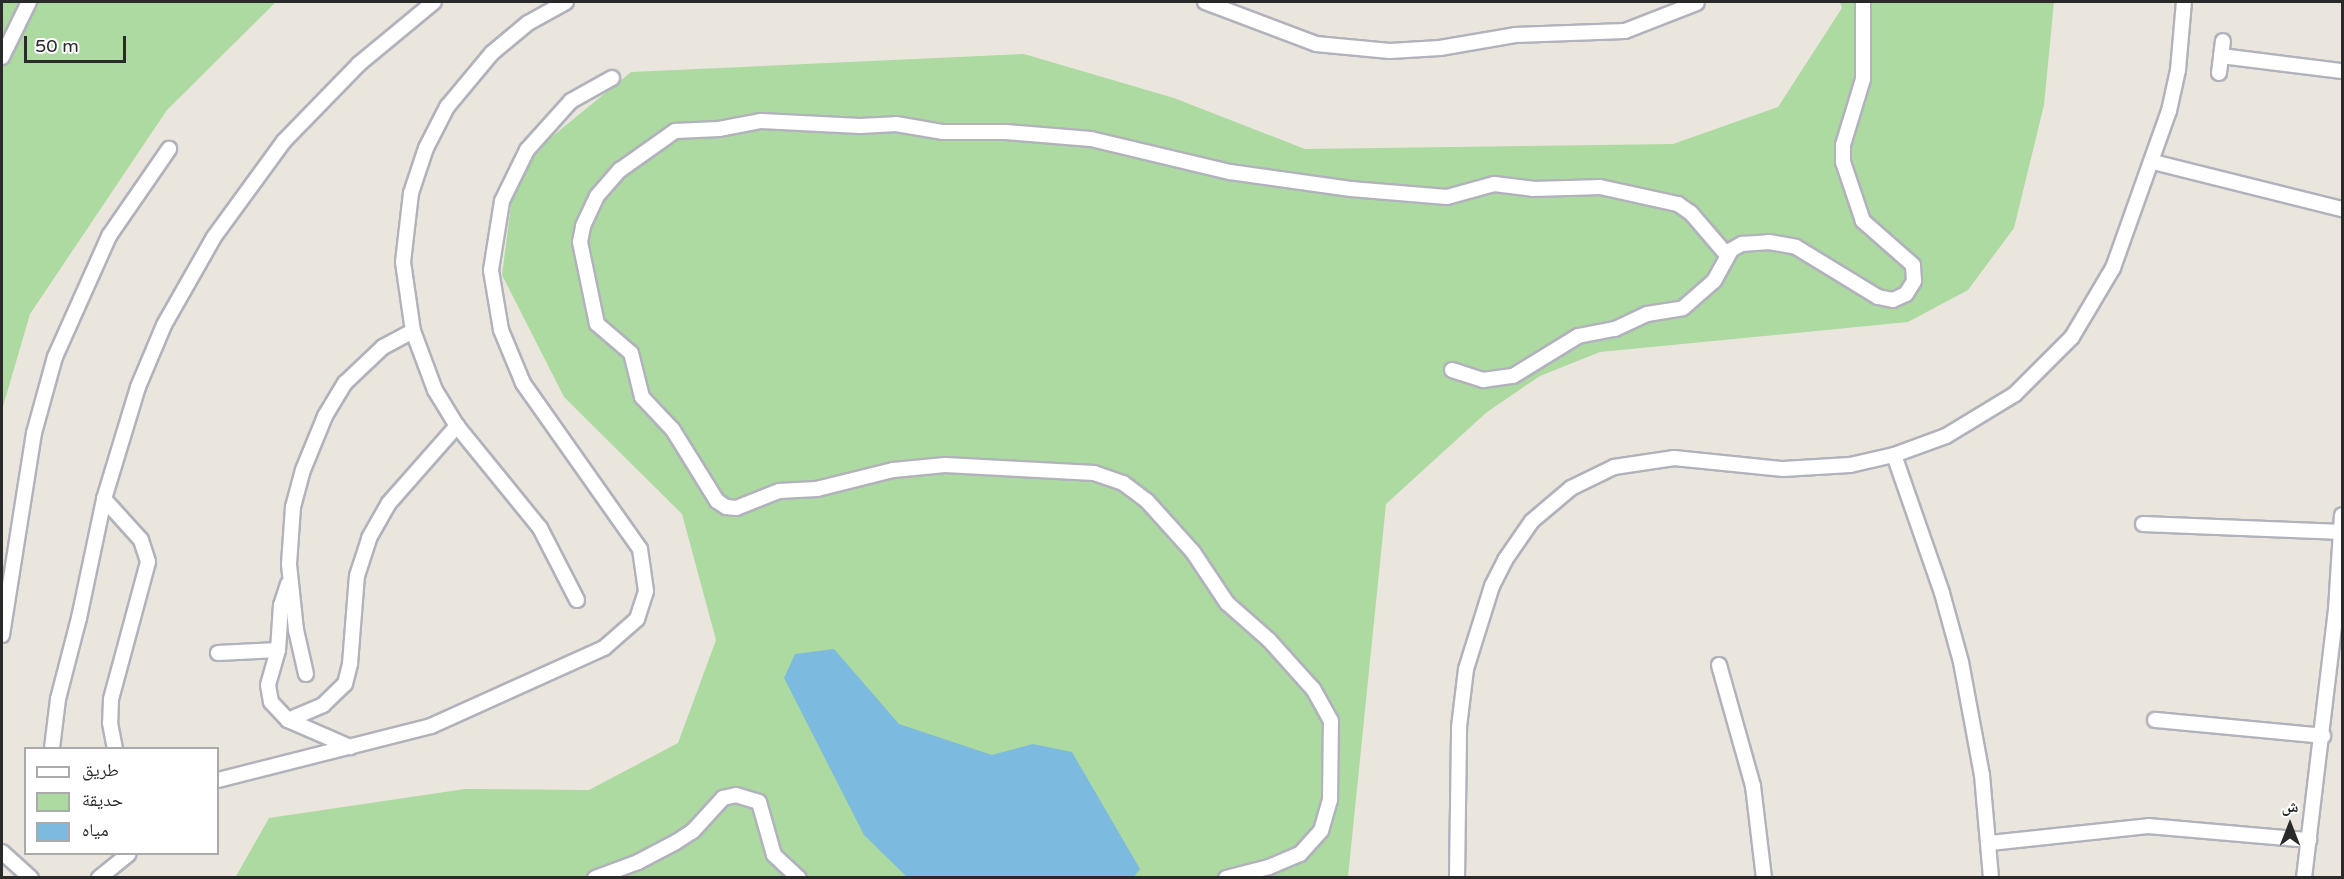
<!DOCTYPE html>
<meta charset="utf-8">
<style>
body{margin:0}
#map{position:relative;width:2344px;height:879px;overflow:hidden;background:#eae6dd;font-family:"Varela Round","Noto Naskh Arabic",sans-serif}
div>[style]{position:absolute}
.green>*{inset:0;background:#addaa0}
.water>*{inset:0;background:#7dbadf}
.roads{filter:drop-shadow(2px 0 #b1b2bc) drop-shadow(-2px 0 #b1b2bc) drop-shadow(0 2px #b1b2bc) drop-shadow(0 -2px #b1b2bc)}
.minor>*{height:14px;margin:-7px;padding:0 7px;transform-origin:7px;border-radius:7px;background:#fff}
span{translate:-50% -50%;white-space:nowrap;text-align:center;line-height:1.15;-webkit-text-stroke:5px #fff;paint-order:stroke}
.frame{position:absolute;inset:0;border:3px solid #2a2a2a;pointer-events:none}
.legend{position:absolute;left:24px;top:747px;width:195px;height:108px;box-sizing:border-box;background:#fff;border:2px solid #aaa;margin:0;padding:8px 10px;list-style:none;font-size:18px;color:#2a2a2a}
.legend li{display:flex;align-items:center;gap:12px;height:30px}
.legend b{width:30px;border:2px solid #aaa}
.north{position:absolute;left:2260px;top:795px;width:60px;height:60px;-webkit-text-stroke:4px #fff;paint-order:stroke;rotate:0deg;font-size:16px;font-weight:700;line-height:24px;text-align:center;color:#2a2a2a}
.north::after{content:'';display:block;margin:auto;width:21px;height:27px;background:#2a2a2a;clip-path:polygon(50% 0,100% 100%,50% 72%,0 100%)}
.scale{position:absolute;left:24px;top:36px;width:102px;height:27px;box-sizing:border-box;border:3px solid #2a2a2a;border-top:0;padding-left:8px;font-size:18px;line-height:21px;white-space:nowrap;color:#2a2a2a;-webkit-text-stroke:4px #fff;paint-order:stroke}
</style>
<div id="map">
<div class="green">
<div style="clip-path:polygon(2px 2px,276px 2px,167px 110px,30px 314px,2px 410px)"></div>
<div style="clip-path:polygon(1840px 2px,2054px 2px,2044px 105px,2014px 228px,1968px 290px,1908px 322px,1600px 352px,1540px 376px,1487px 412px,1386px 504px,1348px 877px,235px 878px,269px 818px,465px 789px,589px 790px,678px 743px,716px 640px,682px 514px,564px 397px,502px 275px,516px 166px,631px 72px,1024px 54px,1174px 98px,1305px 149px,1673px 144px,1778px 107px,1842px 8px)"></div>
</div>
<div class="water">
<div style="clip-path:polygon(834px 649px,899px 724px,992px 755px,1033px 744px,1072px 752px,1140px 869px,1133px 878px,907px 877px,864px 835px,784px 678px,795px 654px)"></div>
</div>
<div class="roads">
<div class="minor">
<div style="left:566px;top:2px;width:43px;rotate:151.1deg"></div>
<div style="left:528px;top:23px;width:47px;rotate:140.2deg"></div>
<div style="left:492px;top:53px;width:70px;rotate:129.8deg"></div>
<div style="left:447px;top:107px;width:46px;rotate:117.1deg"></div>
<div style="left:426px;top:148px;width:47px;rotate:108.4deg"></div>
<div style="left:411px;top:193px;width:69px;rotate:96.6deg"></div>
<div style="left:403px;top:262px;width:70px;rotate:81.8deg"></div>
<div style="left:413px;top:331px;width:63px;rotate:69.6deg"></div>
<div style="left:435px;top:390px;width:42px;rotate:58.6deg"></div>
<div style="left:457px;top:426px;width:132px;rotate:50.9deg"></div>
<div style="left:540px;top:528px;width:81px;rotate:62.8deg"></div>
<div style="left:1205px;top:2px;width:119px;rotate:20.7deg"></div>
<div style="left:1316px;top:44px;width:74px;rotate:5.4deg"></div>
<div style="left:1390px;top:51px;width:50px;rotate:-3.4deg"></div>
<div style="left:1440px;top:48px;width:76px;rotate:-9.8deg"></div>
<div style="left:1515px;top:35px;width:110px;rotate:-2.1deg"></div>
<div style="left:1625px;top:31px;width:77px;rotate:-21.3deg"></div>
<div style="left:2221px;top:56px;width:122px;rotate:7.1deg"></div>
<div style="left:2px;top:57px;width:61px;rotate:-63.9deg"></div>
<div style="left:2219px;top:73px;width:32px;rotate:-83deg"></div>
<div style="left:2153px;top:162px;width:195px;rotate:14deg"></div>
<div style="left:1452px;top:370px;width:33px;rotate:18deg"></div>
<div style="left:1483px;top:380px;width:30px;rotate:-8deg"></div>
<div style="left:1513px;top:376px;width:76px;rotate:-31.6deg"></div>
<div style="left:1578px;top:336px;width:38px;rotate:-11deg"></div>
<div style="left:1615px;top:329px;width:35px;rotate:-25deg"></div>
<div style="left:1647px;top:314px;width:36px;rotate:-9deg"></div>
<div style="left:1683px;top:308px;width:41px;rotate:-41.1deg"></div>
<div style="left:1714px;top:281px;width:35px;rotate:-61deg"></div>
<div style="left:1731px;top:250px;width:13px;rotate:-29deg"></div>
<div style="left:1742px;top:244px;width:27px;rotate:-4deg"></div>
<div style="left:1769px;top:242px;width:27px;rotate:10deg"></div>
<div style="left:1796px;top:247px;width:96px;rotate:31.4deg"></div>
<div style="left:1878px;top:297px;width:15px;rotate:11deg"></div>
<div style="left:1893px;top:300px;width:14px;rotate:-25deg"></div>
<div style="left:1906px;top:294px;width:15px;rotate:-58deg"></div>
<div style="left:1914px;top:281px;width:16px;rotate:-94deg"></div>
<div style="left:1913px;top:265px;width:67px;rotate:-138.7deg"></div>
<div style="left:1863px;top:221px;width:62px;rotate:-108.7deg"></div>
<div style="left:1843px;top:162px;width:17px;rotate:-90deg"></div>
<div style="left:1843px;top:145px;width:69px;rotate:-73.1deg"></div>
<div style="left:1863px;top:79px;width:77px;rotate:-90deg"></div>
<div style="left:1894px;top:455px;width:146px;rotate:70.8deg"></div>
<div style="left:1942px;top:593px;width:72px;rotate:74.6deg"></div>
<div style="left:1961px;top:662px;width:115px;rotate:79.5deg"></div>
<div style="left:1982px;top:775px;width:103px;rotate:85deg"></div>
<div style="left:104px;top:499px;width:55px;rotate:47.9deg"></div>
<div style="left:141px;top:540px;width:23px;rotate:72deg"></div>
<div style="left:148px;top:562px;width:142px;rotate:105.1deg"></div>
<div style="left:111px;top:699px;width:24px;rotate:92deg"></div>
<div style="left:110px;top:723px;width:25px;rotate:79deg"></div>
<div style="left:2143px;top:524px;width:199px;rotate:2.3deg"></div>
<div style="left:288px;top:584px;width:22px;rotate:108deg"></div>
<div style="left:281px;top:605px;width:45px;rotate:93.8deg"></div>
<div style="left:278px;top:650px;width:36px;rotate:106deg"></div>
<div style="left:268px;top:685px;width:17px;rotate:80deg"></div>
<div style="left:271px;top:702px;width:25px;rotate:47deg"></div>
<div style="left:288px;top:720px;width:68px;rotate:23.5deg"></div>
<div style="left:2px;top:635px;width:205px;rotate:-81deg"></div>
<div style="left:34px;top:433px;width:79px;rotate:-74.6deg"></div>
<div style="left:55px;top:357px;width:133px;rotate:-65.9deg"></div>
<div style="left:109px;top:236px;width:106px;rotate:-55.4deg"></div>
<div style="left:218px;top:653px;width:60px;rotate:-2.9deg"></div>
<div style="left:1719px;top:665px;width:126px;rotate:74.3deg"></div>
<div style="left:1753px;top:786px;width:93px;rotate:83.2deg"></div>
<div style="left:306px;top:674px;width:45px;rotate:-102.8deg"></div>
<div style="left:296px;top:630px;width:66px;rotate:-96.1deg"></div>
<div style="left:289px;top:564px;width:57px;rotate:-86deg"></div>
<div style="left:293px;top:507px;width:38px;rotate:-75deg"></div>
<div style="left:303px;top:470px;width:58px;rotate:-67.8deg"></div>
<div style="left:325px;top:416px;width:39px;rotate:-59deg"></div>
<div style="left:345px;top:383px;width:52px;rotate:-43.5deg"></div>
<div style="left:383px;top:347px;width:34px;rotate:-28deg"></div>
<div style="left:288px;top:720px;width:38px;rotate:-23deg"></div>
<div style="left:323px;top:705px;width:30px;rotate:-44deg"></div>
<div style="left:345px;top:684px;width:21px;rotate:-76deg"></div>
<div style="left:350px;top:664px;width:88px;rotate:-85.5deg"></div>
<div style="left:357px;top:576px;width:40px;rotate:-72deg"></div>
<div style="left:369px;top:538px;width:40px;rotate:-60.3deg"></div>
<div style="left:389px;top:503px;width:103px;rotate:-48.6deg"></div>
<div style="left:2155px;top:720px;width:169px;rotate:5.4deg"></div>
<div style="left:52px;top:748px;width:49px;rotate:-83deg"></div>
<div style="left:58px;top:699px;width:84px;rotate:-75.5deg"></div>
<div style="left:79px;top:618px;width:122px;rotate:-78.1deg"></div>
<div style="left:104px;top:499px;width:117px;rotate:-73.1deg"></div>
<div style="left:138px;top:387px;width:67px;rotate:-67.2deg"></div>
<div style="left:164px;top:325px;width:101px;rotate:-60.4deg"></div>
<div style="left:214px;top:237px;width:119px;rotate:-53.9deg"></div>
<div style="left:284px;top:141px;width:107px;rotate:-45.8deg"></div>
<div style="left:359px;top:64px;width:97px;rotate:-39.6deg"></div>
<div style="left:218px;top:780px;width:220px;rotate:-14.2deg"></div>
<div style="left:431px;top:726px;width:190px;rotate:-24.3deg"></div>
<div style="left:604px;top:648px;width:44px;rotate:-41.3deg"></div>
<div style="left:637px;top:619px;width:29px;rotate:-72deg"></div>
<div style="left:646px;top:591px;width:42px;rotate:-98.1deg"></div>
<div style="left:640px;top:549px;width:203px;rotate:-125.2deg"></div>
<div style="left:523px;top:383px;width:57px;rotate:-112.5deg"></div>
<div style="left:501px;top:330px;width:61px;rotate:-99.5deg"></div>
<div style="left:491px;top:270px;width:70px;rotate:-80.9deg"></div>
<div style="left:502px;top:201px;width:57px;rotate:-63.9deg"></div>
<div style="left:527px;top:150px;width:66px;rotate:-48.1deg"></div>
<div style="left:571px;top:101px;width:47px;rotate:-29.3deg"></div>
<div style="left:1990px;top:843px;width:159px;rotate:-6.1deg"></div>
<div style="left:2148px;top:826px;width:162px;rotate:5deg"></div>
<div style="left:2px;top:852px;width:39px;rotate:42deg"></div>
<div style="left:99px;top:878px;width:38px;rotate:-39deg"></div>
<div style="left:595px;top:878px;width:46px;rotate:-20.4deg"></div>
<div style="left:638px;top:862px;width:43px;rotate:-27.8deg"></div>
<div style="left:676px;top:842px;width:20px;rotate:-33deg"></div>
<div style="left:693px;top:831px;width:45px;rotate:-47.7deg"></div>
<div style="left:723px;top:798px;width:13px;rotate:-13deg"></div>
<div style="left:736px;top:795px;width:24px;rotate:17deg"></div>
<div style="left:759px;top:802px;width:55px;rotate:74.2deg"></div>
<div style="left:774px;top:855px;width:34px;rotate:43deg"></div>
<div style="left:1226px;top:878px;width:44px;rotate:-14.3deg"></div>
<div style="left:1269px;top:867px;width:34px;rotate:-23deg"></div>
<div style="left:1300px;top:854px;width:31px;rotate:-48deg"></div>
<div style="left:1321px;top:831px;width:32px;rotate:-74deg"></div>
<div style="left:1330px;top:800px;width:79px;rotate:-89.3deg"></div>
<div style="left:1331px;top:721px;width:37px;rotate:-119deg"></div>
<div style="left:1313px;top:689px;width:66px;rotate:-131.9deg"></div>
<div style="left:1269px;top:640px;width:56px;rotate:-138.6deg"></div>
<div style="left:1227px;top:603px;width:61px;rotate:-123.7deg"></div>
<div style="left:1193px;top:552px;width:69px;rotate:-132deg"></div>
<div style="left:1147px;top:501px;width:30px;rotate:-143deg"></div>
<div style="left:1123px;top:483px;width:31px;rotate:-161deg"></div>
<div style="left:1094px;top:473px;width:149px;rotate:-176.9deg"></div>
<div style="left:945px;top:465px;width:52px;rotate:174.5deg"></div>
<div style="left:893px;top:470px;width:78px;rotate:166deg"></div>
<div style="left:817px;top:489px;width:38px;rotate:177deg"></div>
<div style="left:779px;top:491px;width:46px;rotate:158.4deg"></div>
<div style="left:736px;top:508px;width:10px;rotate:-174deg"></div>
<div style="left:726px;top:507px;width:11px;rotate:-146deg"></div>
<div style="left:717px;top:501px;width:84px;rotate:-121.8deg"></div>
<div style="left:673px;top:430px;width:45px;rotate:-133.2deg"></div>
<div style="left:642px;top:397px;width:45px;rotate:-104deg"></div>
<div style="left:631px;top:353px;width:45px;rotate:-139.5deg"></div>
<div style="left:597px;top:324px;width:84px;rotate:-101.7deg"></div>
<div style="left:580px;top:242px;width:16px;rotate:-79deg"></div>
<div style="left:583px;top:226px;width:33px;rotate:-65deg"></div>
<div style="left:597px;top:196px;width:35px;rotate:-49deg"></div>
<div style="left:620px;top:170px;width:67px;rotate:-35.3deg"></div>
<div style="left:675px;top:131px;width:44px;rotate:-2.6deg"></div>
<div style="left:719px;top:129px;width:43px;rotate:-10.8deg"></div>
<div style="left:761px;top:121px;width:99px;rotate:2.9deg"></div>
<div style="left:860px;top:126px;width:36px;rotate:-3deg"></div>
<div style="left:896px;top:124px;width:48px;rotate:9.7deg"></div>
<div style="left:943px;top:132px;width:63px"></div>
<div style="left:1006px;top:132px;width:85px;rotate:4.7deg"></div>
<div style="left:1091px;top:139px;width:143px;rotate:13.4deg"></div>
<div style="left:1230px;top:172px;width:122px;rotate:8deg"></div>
<div style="left:1351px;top:189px;width:96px;rotate:4.8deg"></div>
<div style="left:1447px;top:197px;width:49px;rotate:-15.5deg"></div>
<div style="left:1494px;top:184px;width:39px;rotate:7deg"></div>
<div style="left:1533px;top:189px;width:67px;rotate:-1.7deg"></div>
<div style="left:1600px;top:187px;width:80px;rotate:12.3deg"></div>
<div style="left:1678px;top:204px;width:16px;rotate:35deg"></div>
<div style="left:1691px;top:213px;width:55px;rotate:49.4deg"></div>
<div style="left:1457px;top:878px;width:151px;rotate:-89.2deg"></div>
<div style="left:1459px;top:727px;width:58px;rotate:-83.1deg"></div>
<div style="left:1466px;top:669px;width:87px;rotate:-72.6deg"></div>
<div style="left:1492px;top:586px;width:29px;rotate:-63deg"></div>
<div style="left:1505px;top:560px;width:47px;rotate:-55.3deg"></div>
<div style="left:1532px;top:521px;width:51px;rotate:-40.2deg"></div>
<div style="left:1571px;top:488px;width:48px;rotate:-26deg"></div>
<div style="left:1614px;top:467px;width:61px;rotate:-8.5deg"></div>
<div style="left:1674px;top:458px;width:110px;rotate:5.8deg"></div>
<div style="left:1783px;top:469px;width:67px;rotate:-3.4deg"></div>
<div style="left:1850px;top:465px;width:45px;rotate:-12.8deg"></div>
<div style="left:1894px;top:455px;width:55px;rotate:-20.1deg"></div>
<div style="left:1946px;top:436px;width:81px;rotate:-31.3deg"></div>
<div style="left:2015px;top:394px;width:81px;rotate:-45deg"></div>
<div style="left:2072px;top:337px;width:80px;rotate:-59.3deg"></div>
<div style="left:2113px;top:268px;width:167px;rotate:-70.4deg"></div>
<div style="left:2169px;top:111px;width:42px;rotate:-77.6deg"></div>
<div style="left:2178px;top:70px;width:68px;rotate:-85deg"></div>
<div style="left:2304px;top:878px;width:270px;rotate:-83.2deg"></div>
<div style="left:2336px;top:610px;width:95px;rotate:-86.4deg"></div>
</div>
</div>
<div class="frame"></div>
<ul class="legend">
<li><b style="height:8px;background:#fff"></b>طريق</li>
<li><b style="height:16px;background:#addaa0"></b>حديقة</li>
<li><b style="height:16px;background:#7dbadf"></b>مياه</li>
</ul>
<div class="north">ش</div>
<div class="scale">50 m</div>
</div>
